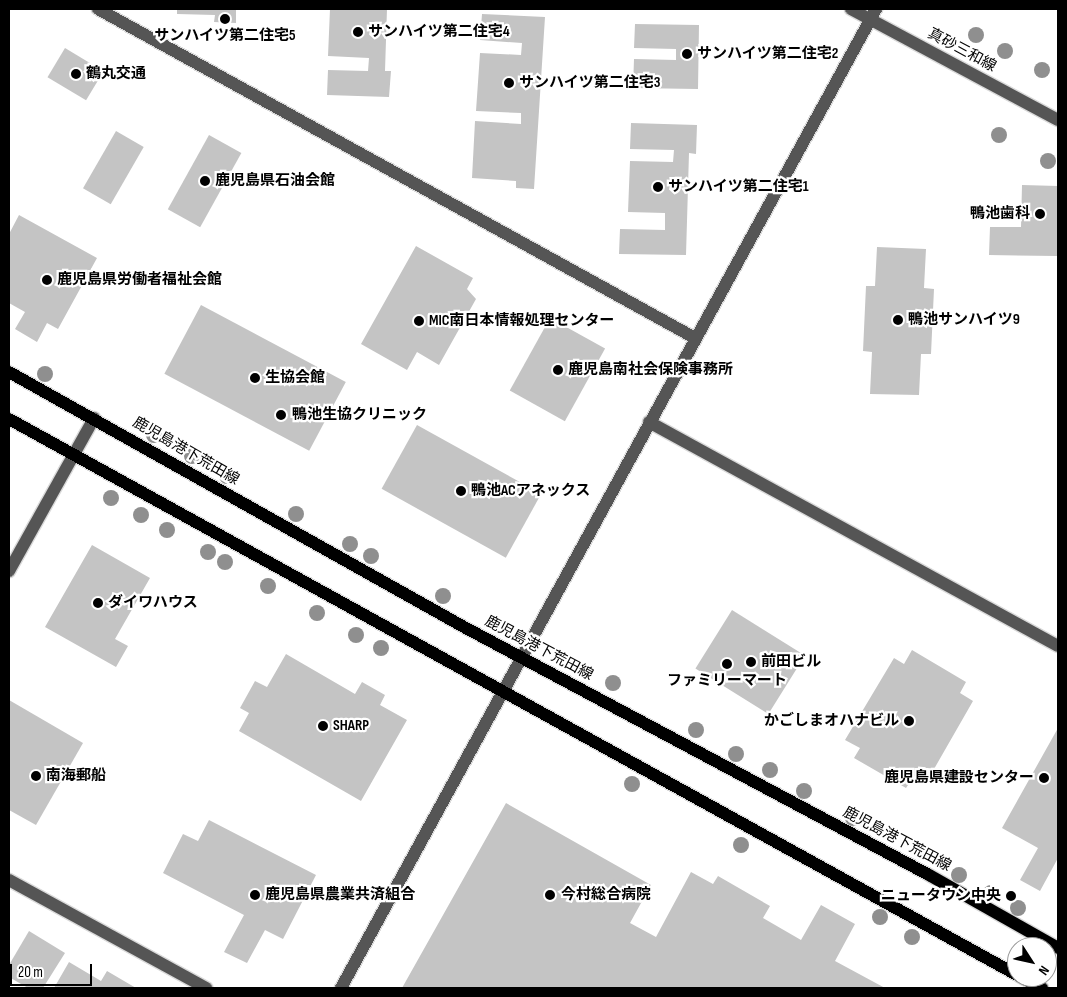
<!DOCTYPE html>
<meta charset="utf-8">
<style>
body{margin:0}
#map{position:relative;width:1067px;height:997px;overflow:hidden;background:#fff;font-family:"Sofia Sans Condensed","Noto Sans JP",sans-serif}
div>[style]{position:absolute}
.building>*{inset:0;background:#c4c4c4;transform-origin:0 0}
.roads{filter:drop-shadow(1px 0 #dbdbdb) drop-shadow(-1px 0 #dbdbdb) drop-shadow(0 1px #dbdbdb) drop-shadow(0 -1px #dbdbdb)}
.minor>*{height:12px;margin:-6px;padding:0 6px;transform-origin:6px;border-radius:6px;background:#555}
.major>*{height:12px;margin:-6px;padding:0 6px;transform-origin:6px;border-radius:6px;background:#000}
.trees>*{width:16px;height:16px;margin:-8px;border-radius:50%;background:#8f8f8f}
.dots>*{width:14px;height:14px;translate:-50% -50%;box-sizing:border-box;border:2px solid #fff;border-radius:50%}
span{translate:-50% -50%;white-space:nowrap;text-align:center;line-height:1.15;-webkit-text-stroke:4.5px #fff;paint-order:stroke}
.poi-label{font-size:15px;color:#000;font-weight:700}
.left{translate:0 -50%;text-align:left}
.right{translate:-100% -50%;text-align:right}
.street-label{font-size:15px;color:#000}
.frame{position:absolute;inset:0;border:10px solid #000;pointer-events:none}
.north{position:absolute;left:1007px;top:937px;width:50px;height:50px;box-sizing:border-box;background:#fff;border:1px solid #999;border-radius:50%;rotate:125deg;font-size:14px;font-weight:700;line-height:20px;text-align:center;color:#000}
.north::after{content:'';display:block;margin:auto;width:18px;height:22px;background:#000;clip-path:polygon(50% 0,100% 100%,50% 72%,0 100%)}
.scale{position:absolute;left:10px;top:964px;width:82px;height:22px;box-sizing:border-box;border:2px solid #000;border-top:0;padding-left:6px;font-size:15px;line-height:18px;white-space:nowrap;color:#000;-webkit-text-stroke:4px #fff;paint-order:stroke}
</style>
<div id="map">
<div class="building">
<div style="clip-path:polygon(177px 9px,236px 9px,236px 23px,214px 22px,215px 15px,177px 14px)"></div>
<div style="clip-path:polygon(330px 9px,387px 9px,385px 71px,391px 71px,389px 97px,327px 95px,328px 70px,368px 71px,369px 58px,328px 56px)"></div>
<div style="clip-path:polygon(482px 14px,545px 17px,534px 189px,516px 188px,516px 181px,472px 178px,475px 121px,521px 124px,521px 113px,476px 111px,480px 53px,521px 55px,522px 43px,480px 40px)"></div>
<div style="clip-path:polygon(635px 24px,699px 25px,698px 89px,633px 88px,634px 59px,676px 60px,676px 49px,634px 48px)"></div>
<div style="left:65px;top:48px;width:45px;height:34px;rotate:31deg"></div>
<div style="clip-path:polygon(631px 123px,697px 125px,696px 154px,689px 153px,686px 255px,619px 254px,620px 229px,665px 230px,665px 213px,628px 212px,630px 161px,673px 162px,674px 150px,630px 149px)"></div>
<div style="left:116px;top:131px;width:32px;height:66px;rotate:30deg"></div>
<div style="left:209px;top:135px;width:37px;height:85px;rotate:29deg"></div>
<div style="clip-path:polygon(1022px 185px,1058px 186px,1057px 256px,989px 255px,990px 227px,1021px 227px)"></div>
<div style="clip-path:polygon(19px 215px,97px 258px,58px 329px,47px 323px,37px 342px,15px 329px,25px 312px,9px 303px,9px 234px)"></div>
<div style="clip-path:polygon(416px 246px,473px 278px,467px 289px,476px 299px,439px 365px,417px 352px,407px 370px,361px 344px)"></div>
<div style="clip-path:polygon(877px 247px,926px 249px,924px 288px,934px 289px,931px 354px,921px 354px,919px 395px,870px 394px,872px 352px,863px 351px,866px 286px,875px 286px)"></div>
<div style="left:201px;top:305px;width:164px;height:78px;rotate:28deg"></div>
<div style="left:550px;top:318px;width:63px;height:83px;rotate:29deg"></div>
<div style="left:417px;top:425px;width:142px;height:73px;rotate:29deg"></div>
<div style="clip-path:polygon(92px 545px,150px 578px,115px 639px,128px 646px,116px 667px,45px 627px)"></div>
<div style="left:732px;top:610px;width:86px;height:69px;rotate:32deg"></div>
<div style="clip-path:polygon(912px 650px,966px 682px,960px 693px,973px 701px,926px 783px,914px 776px,906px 788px,854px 758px,860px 748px,845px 740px,894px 658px,904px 664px)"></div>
<div style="clip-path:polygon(286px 654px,355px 694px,362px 682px,385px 695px,380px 705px,407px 720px,361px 801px,239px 731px,249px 713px,240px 708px,255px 681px,267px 687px)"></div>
<div style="clip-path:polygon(9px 700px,83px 743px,36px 825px,9px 810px)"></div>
<div style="clip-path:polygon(1058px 728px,1058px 858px,1040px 891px,1020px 880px,1038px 848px,1002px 828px)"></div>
<div style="clip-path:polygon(506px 803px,651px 885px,630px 923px,656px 937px,691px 872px,713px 884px,718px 876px,770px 906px,763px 918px,801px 940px,821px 905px,855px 924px,835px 961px,885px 988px,402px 988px)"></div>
<div style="clip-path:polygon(209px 820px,316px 875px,283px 939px,265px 930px,247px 963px,224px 952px,244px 915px,163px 873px,183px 834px,198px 841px)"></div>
<div style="clip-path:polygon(29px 931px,65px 953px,43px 988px,28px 988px,9px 977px,9px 965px)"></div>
<div style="clip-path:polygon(69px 962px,101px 981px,107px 971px,136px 988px,54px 988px)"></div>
</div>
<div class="roads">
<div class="minor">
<div style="left:98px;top:9px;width:682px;rotate:28.86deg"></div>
<div style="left:851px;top:9px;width:235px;rotate:28.2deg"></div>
<div style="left:649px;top:422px;width:466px;rotate:28.7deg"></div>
<div style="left:9px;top:571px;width:175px;rotate:-60.9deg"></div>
<div style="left:9px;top:880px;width:225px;rotate:28.7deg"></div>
<div style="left:341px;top:988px;width:1116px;rotate:-61.34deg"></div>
</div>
<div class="major">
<div style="left:9px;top:372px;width:522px;rotate:29.27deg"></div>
<div style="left:464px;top:627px;width:527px;rotate:28.07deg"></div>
<div style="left:929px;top:875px;width:148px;rotate:29.5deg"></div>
<div style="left:9px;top:419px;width:1151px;rotate:28.88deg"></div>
<div style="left:1021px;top:977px;width:24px;rotate:28deg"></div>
</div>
</div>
<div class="trees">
<div style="left:976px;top:35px"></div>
<div style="left:1005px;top:51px"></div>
<div style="left:1042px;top:70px"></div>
<div style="left:999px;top:135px"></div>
<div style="left:1048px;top:161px"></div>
<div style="left:45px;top:374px"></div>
<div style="left:154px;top:435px"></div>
<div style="left:192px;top:456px"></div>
<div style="left:227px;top:476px"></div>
<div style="left:111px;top:498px"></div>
<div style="left:296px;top:514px"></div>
<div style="left:141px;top:515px"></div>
<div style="left:167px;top:530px"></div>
<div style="left:350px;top:544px"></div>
<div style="left:208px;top:552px"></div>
<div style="left:371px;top:556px"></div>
<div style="left:225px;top:562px"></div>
<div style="left:268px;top:586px"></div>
<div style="left:443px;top:596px"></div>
<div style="left:317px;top:613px"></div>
<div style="left:356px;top:635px"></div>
<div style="left:381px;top:648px"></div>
<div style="left:613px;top:683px"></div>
<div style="left:696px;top:730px"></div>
<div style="left:736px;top:754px"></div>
<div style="left:770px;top:770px"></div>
<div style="left:632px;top:784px"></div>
<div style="left:804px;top:791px"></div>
<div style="left:853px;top:818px"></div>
<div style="left:741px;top:845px"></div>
<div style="left:959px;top:875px"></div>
<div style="left:991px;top:893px"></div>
<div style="left:1018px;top:908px"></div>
<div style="left:880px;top:917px"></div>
<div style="left:912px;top:937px"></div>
</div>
<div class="dots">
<div style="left:225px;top:19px;background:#000"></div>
<div style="left:358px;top:32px;background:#000"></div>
<div style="left:687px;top:54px;background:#000"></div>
<div style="left:76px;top:74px;background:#000"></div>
<div style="left:509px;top:83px;background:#000"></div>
<div style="left:205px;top:181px;background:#000"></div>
<div style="left:658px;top:187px;background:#000"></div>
<div style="left:1040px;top:214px;background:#000"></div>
<div style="left:47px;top:280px;background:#000"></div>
<div style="left:898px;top:320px;background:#000"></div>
<div style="left:419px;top:321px;background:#000"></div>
<div style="left:558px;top:370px;background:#000"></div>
<div style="left:255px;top:378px;background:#000"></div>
<div style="left:281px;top:415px;background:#000"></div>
<div style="left:461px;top:491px;background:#000"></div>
<div style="left:98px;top:603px;background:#000"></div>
<div style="left:751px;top:662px;background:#000"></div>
<div style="left:727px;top:664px;background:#000"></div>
<div style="left:909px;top:721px;background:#000"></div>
<div style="left:323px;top:726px;background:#000"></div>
<div style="left:36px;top:776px;background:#000"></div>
<div style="left:1044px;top:778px;background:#000"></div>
<div style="left:255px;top:895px;background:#000"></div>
<div style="left:550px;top:895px;background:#000"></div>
<div style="left:1011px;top:896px;background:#000"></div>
</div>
<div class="poi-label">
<span class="left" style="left:368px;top:32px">サンハイツ第二住宅4</span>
<span style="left:225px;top:36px">サンハイツ第二住宅5</span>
<span class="left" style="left:697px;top:54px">サンハイツ第二住宅2</span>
<span class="left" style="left:86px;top:74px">鶴丸交通</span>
<span class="left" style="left:519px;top:83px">サンハイツ第二住宅3</span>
<span class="left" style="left:215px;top:181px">鹿児島県石油会館</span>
<span class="left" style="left:668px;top:187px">サンハイツ第二住宅1</span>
<span class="right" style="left:1030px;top:214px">鴨池歯科</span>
<span class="left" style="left:57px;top:280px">鹿児島県労働者福祉会館</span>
<span class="left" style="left:908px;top:320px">鴨池サンハイツ9</span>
<span class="left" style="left:429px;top:321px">MIC南日本情報処理センター</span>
<span class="left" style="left:568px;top:370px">鹿児島南社会保険事務所</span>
<span class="left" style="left:265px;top:378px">生協会館</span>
<span class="left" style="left:292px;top:415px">鴨池生協クリニック</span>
<span class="left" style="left:471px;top:491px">鴨池ACアネックス</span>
<span class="left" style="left:108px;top:603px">ダイワハウス</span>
<span class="left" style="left:761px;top:662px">前田ビル</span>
<span style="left:727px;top:681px">ファミリーマート</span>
<span class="right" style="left:899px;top:721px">かごしまオハナビル</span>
<span class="left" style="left:333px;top:726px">SHARP</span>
<span class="left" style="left:46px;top:776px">南海郵船</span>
<span class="right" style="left:1034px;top:778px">鹿児島県建設センター</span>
<span class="left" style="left:265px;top:895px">鹿児島県農業共済組合</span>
<span class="left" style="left:561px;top:895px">今村総合病院</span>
<span class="right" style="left:1001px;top:896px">ニュータウン中央</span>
</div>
<div class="street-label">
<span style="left:962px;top:50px;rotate:28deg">真砂三和線</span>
<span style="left:186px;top:451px;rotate:30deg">鹿児島港下荒田線</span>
<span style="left:539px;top:648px;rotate:28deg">鹿児島港下荒田線</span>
<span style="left:897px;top:839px;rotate:28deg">鹿児島港下荒田線</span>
</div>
<div class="frame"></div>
<div class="north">N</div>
<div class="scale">20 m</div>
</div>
